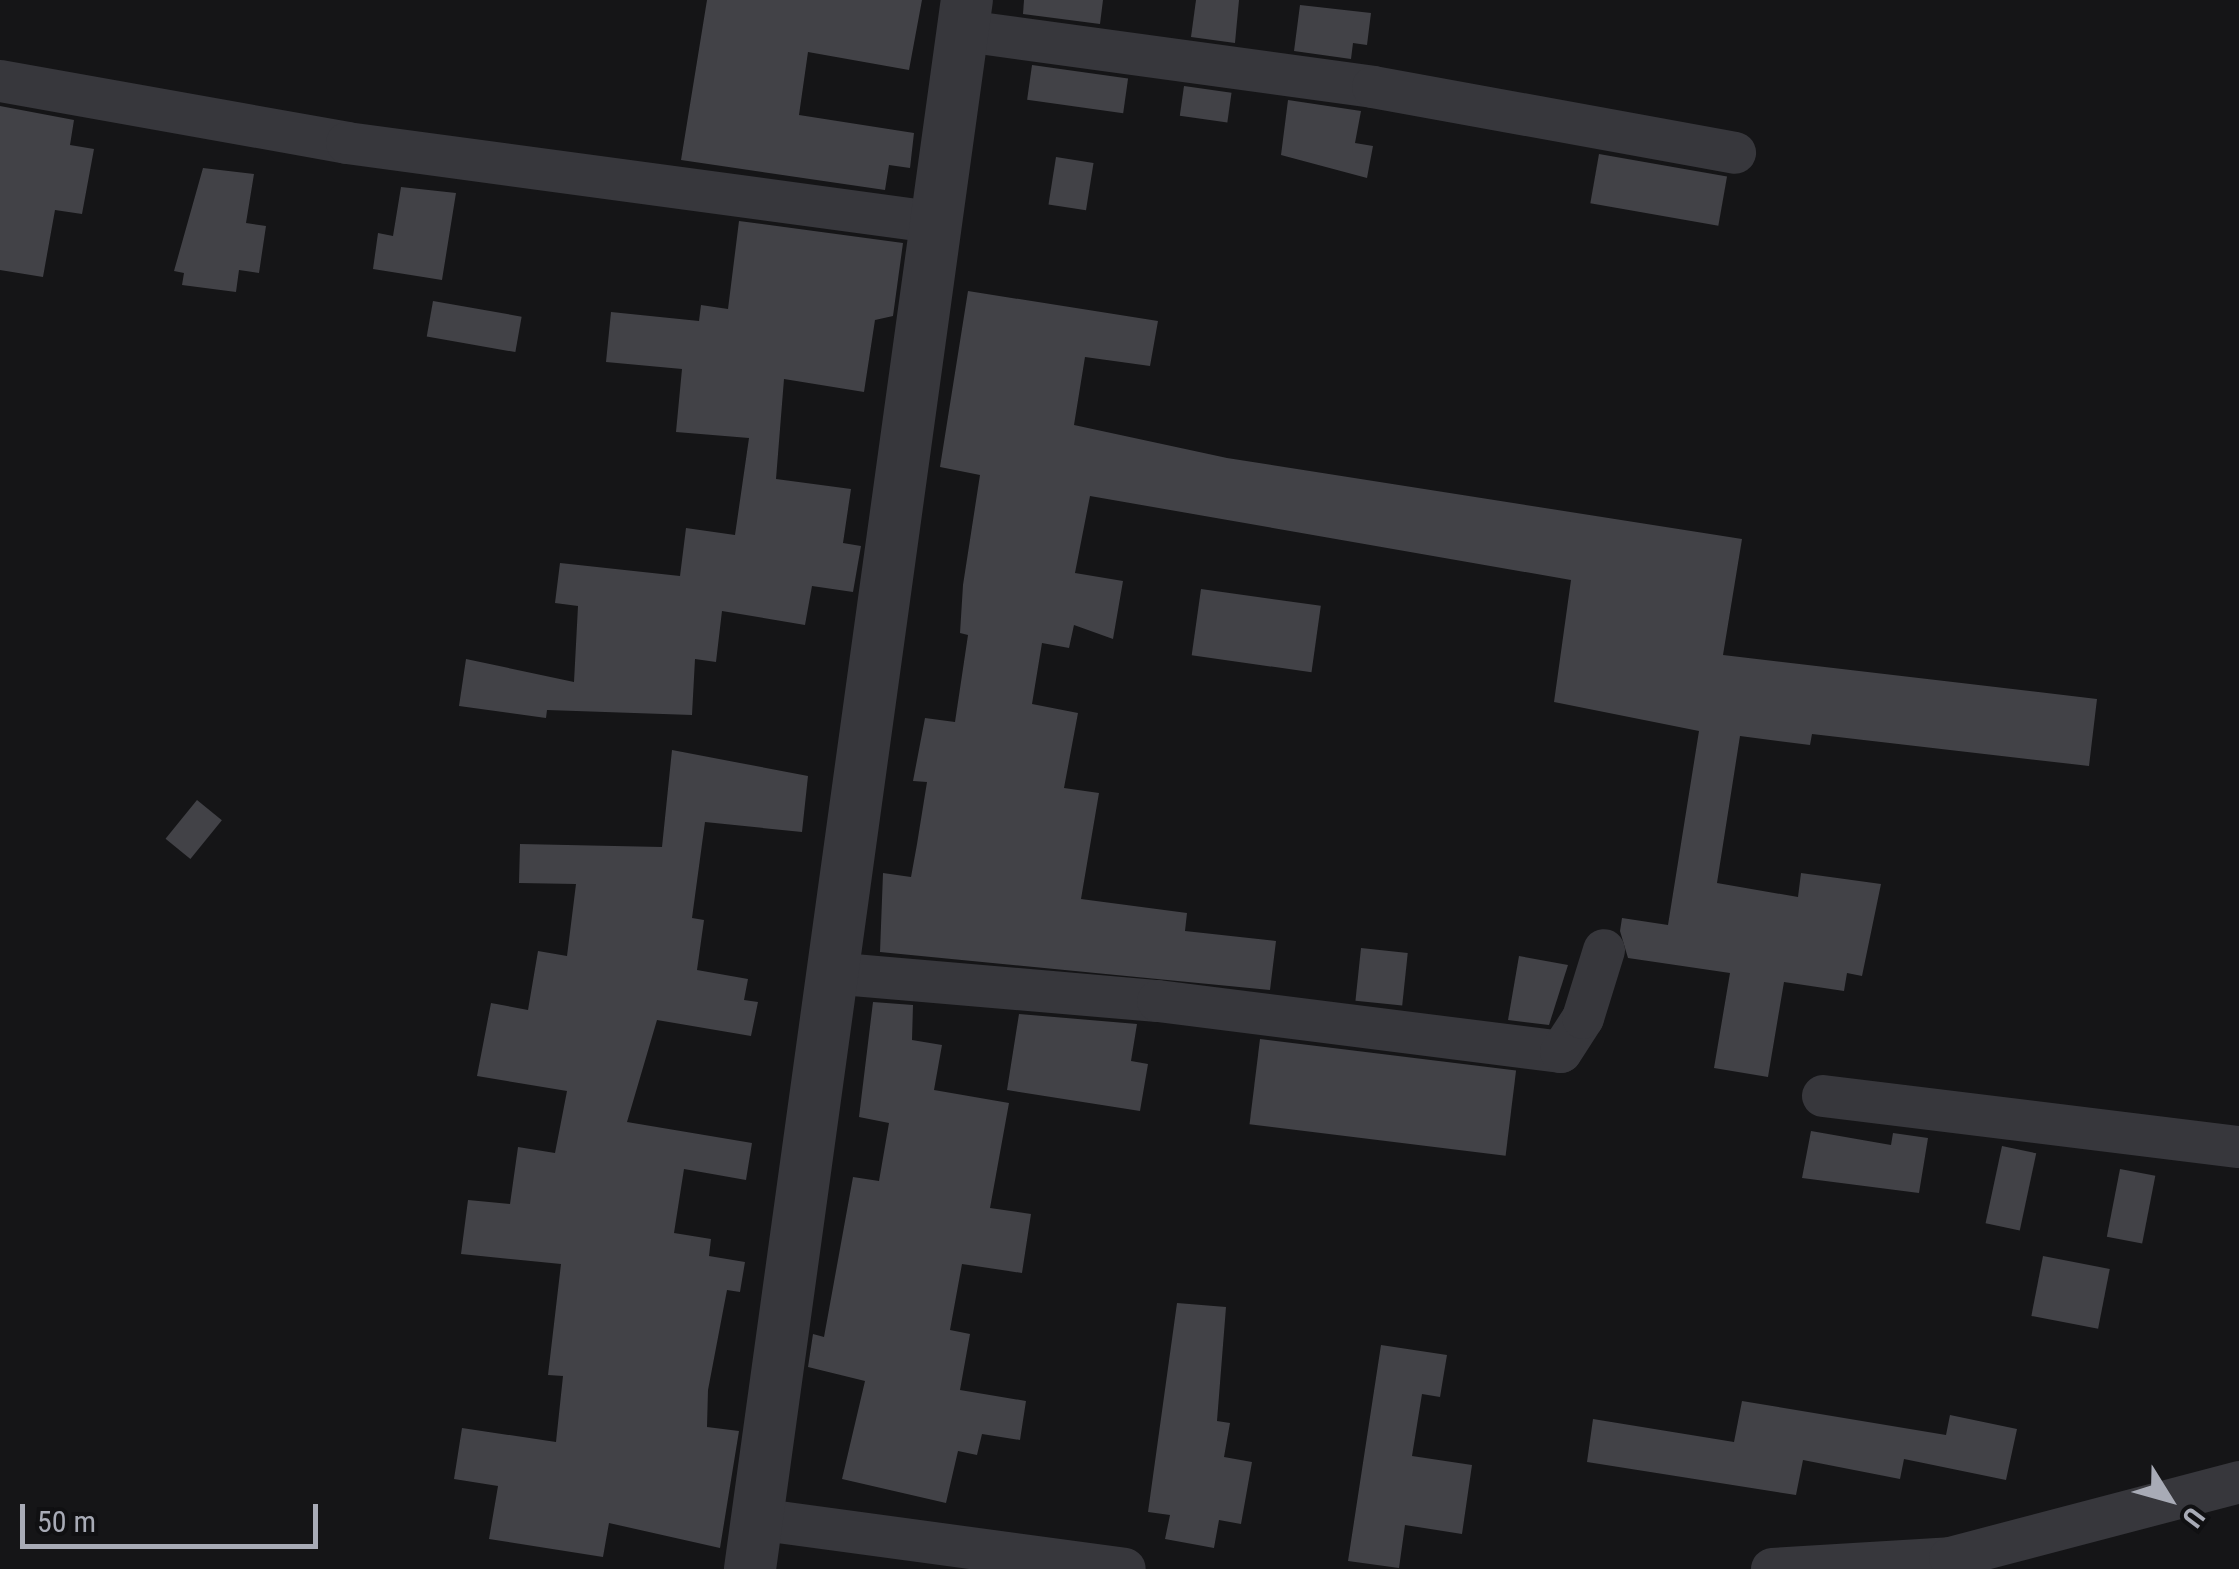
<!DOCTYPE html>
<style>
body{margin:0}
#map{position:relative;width:2239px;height:1569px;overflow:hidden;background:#151517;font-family:"Roboto Condensed",sans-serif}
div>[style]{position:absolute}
.building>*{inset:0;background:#424247;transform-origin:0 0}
.minor>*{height:42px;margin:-21px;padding:0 21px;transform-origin:21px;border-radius:21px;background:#37373c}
.tertiary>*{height:52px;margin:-26px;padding:0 26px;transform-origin:26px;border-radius:26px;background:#37373c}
span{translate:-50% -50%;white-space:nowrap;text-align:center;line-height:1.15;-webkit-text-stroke:8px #101012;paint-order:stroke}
.north{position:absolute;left:2119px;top:1449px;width:100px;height:100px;-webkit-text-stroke:8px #101012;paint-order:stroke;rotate:127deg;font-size:28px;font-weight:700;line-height:40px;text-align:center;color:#a8abb6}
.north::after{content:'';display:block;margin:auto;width:35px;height:45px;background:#a8abb6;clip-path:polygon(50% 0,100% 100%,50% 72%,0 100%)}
.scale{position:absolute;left:20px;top:1504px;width:298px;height:45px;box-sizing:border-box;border:5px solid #a8abb6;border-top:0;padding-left:12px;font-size:30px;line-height:35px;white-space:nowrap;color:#a8abb6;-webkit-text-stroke:8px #101012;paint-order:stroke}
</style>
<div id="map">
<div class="building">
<div style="clip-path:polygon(707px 0,922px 0,909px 70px,808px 52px,799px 115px,914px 133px,910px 168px,889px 165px,885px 190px,681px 160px)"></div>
<div style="clip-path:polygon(1024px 0,1103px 0,1100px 24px,1023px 14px)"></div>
<div style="clip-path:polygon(1196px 0,1239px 0,1235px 43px,1191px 37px)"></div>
<div style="clip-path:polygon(1300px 5px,1371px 13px,1367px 45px,1353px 43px,1351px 59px,1294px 51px)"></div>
<div style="left:1032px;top:65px;width:97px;height:35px;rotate:8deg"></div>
<div style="left:1184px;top:86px;width:48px;height:30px;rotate:8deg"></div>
<div style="clip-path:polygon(1288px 100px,1361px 111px,1355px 143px,1373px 146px,1367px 178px,1281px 155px)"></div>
<div style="clip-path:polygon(0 106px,74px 120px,70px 145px,94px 149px,82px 214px,55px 210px,43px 277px,0 270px)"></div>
<div style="left:1599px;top:154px;width:130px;height:50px;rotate:10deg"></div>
<div style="left:1056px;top:157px;width:38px;height:48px;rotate:9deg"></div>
<div style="clip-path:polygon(203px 168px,254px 174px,246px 223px,266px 226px,259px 273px,239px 270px,236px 292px,182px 285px,184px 273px,174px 271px)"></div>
<div style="clip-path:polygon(401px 187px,456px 193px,442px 280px,373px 269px,378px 233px,393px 236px)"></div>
<div style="clip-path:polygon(739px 221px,903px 243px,893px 316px,875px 320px,864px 392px,784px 379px,776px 479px,851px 489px,843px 543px,861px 546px,853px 592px,812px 586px,805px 625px,722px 611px,716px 662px,695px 659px,692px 715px,547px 710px,546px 718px,459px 706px,466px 659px,574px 682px,578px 606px,555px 603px,560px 563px,680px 576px,686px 528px,735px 535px,749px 438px,676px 432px,682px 369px,606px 362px,611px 312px,699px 321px,701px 305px,728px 309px)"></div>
<div style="clip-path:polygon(968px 291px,1158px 321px,1150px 366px,1085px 357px,1074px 425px,1227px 458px,1742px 539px,1723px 655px,2097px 699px,2089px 766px,1812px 734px,1810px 745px,1740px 736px,1717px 883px,1798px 897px,1801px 873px,1881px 884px,1862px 976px,1847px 973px,1844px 991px,1784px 982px,1768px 1077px,1714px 1068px,1730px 973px,1628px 958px,1620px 931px,1622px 918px,1668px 925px,1699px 731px,1554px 702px,1571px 580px,1090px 496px,1075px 573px,1123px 581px,1113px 639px,1074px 625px,1069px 648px,1042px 643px,1032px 704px,1078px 713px,1064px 788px,1099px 793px,1081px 899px,1187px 913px,1185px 931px,1276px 941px,1270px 990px,880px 952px,883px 873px,911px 877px,917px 844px,927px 782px,913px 781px,925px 718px,955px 722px,968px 635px,960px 633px,963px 585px,980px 475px,940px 467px)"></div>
<div style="left:433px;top:301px;width:90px;height:36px;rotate:10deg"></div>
<div style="left:1201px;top:589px;width:121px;height:67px;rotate:8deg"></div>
<div style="clip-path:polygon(672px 750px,808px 776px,802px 832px,705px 822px,692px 918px,704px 920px,697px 970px,748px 979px,744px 1000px,758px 1002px,751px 1036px,657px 1020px,627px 1122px,752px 1143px,746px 1180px,684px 1169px,674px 1233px,711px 1239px,709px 1256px,745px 1262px,740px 1292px,727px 1290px,708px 1390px,707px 1427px,739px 1431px,720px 1548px,609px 1523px,603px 1557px,489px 1539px,498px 1486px,454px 1479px,462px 1428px,556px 1442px,563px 1376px,548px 1375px,561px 1264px,461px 1254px,468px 1200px,510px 1204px,518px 1147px,555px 1153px,567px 1091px,477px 1076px,491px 1003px,528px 1010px,538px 951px,567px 956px,576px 884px,519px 883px,520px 844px,662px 847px)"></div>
<div style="left:197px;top:800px;width:32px;height:50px;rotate:39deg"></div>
<div style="left:1361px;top:948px;width:47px;height:53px;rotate:6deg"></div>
<div style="clip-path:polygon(1519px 956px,1568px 965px,1549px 1025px,1508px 1020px)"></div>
<div style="clip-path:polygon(873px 1002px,913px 1005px,912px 1040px,942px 1045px,934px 1090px,1009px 1103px,990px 1208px,1031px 1214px,1022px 1273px,962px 1264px,950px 1330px,970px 1334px,960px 1390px,1026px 1401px,1020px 1440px,982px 1434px,977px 1455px,958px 1451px,946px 1503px,842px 1479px,865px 1381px,808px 1367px,813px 1334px,824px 1337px,853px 1177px,879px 1181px,889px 1123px,859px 1117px)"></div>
<div style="clip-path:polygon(1019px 1014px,1137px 1024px,1131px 1061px,1148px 1064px,1140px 1111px,1007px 1090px)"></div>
<div style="left:1260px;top:1039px;width:258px;height:86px;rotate:7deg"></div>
<div style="clip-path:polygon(1811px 1131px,1891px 1145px,1893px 1133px,1928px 1138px,1919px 1193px,1802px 1178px)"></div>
<div style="left:2002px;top:1146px;width:35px;height:79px;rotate:12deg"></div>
<div style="left:2120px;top:1169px;width:36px;height:69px;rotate:11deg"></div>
<div style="left:2043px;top:1256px;width:68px;height:61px;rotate:11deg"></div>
<div style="clip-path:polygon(1177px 1303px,1226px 1307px,1217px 1421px,1230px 1423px,1224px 1457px,1252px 1462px,1241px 1524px,1219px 1520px,1214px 1548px,1165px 1539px,1170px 1515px,1148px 1512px)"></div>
<div style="clip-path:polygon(1381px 1345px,1447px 1355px,1440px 1397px,1422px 1394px,1412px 1456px,1472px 1465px,1462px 1534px,1405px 1525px,1399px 1568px,1348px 1561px)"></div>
<div style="clip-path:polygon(1742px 1401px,1946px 1435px,1950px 1415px,2017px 1429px,2006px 1480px,1904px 1459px,1900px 1479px,1803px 1460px,1796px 1495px,1587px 1462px,1593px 1419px,1734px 1442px)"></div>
</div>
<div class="minor">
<div style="left:965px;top:31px;width:412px;rotate:7.8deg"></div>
<div style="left:1373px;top:87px;width:368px;rotate:10.3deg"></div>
<div style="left:0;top:81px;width:352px;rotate:10.1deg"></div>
<div style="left:347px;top:143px;width:590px;rotate:7.69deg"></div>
<div style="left:830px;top:973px;width:329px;rotate:4.9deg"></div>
<div style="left:1158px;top:1001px;width:406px;rotate:7.2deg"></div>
<div style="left:1561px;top:1052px;width:40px;rotate:-57.1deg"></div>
<div style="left:1583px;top:1018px;width:71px;rotate:-72.8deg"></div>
<div style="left:1823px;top:1096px;width:419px;rotate:7deg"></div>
<div style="left:756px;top:1519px;width:372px;rotate:7.7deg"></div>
<div style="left:1772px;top:1569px;width:178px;rotate:-3.5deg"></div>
<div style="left:1950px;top:1558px;width:299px;rotate:-14.7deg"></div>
</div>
<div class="tertiary">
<div style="left:750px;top:1569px;width:1584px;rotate:-82.13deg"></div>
</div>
<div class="north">U</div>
<div class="scale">50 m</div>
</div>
